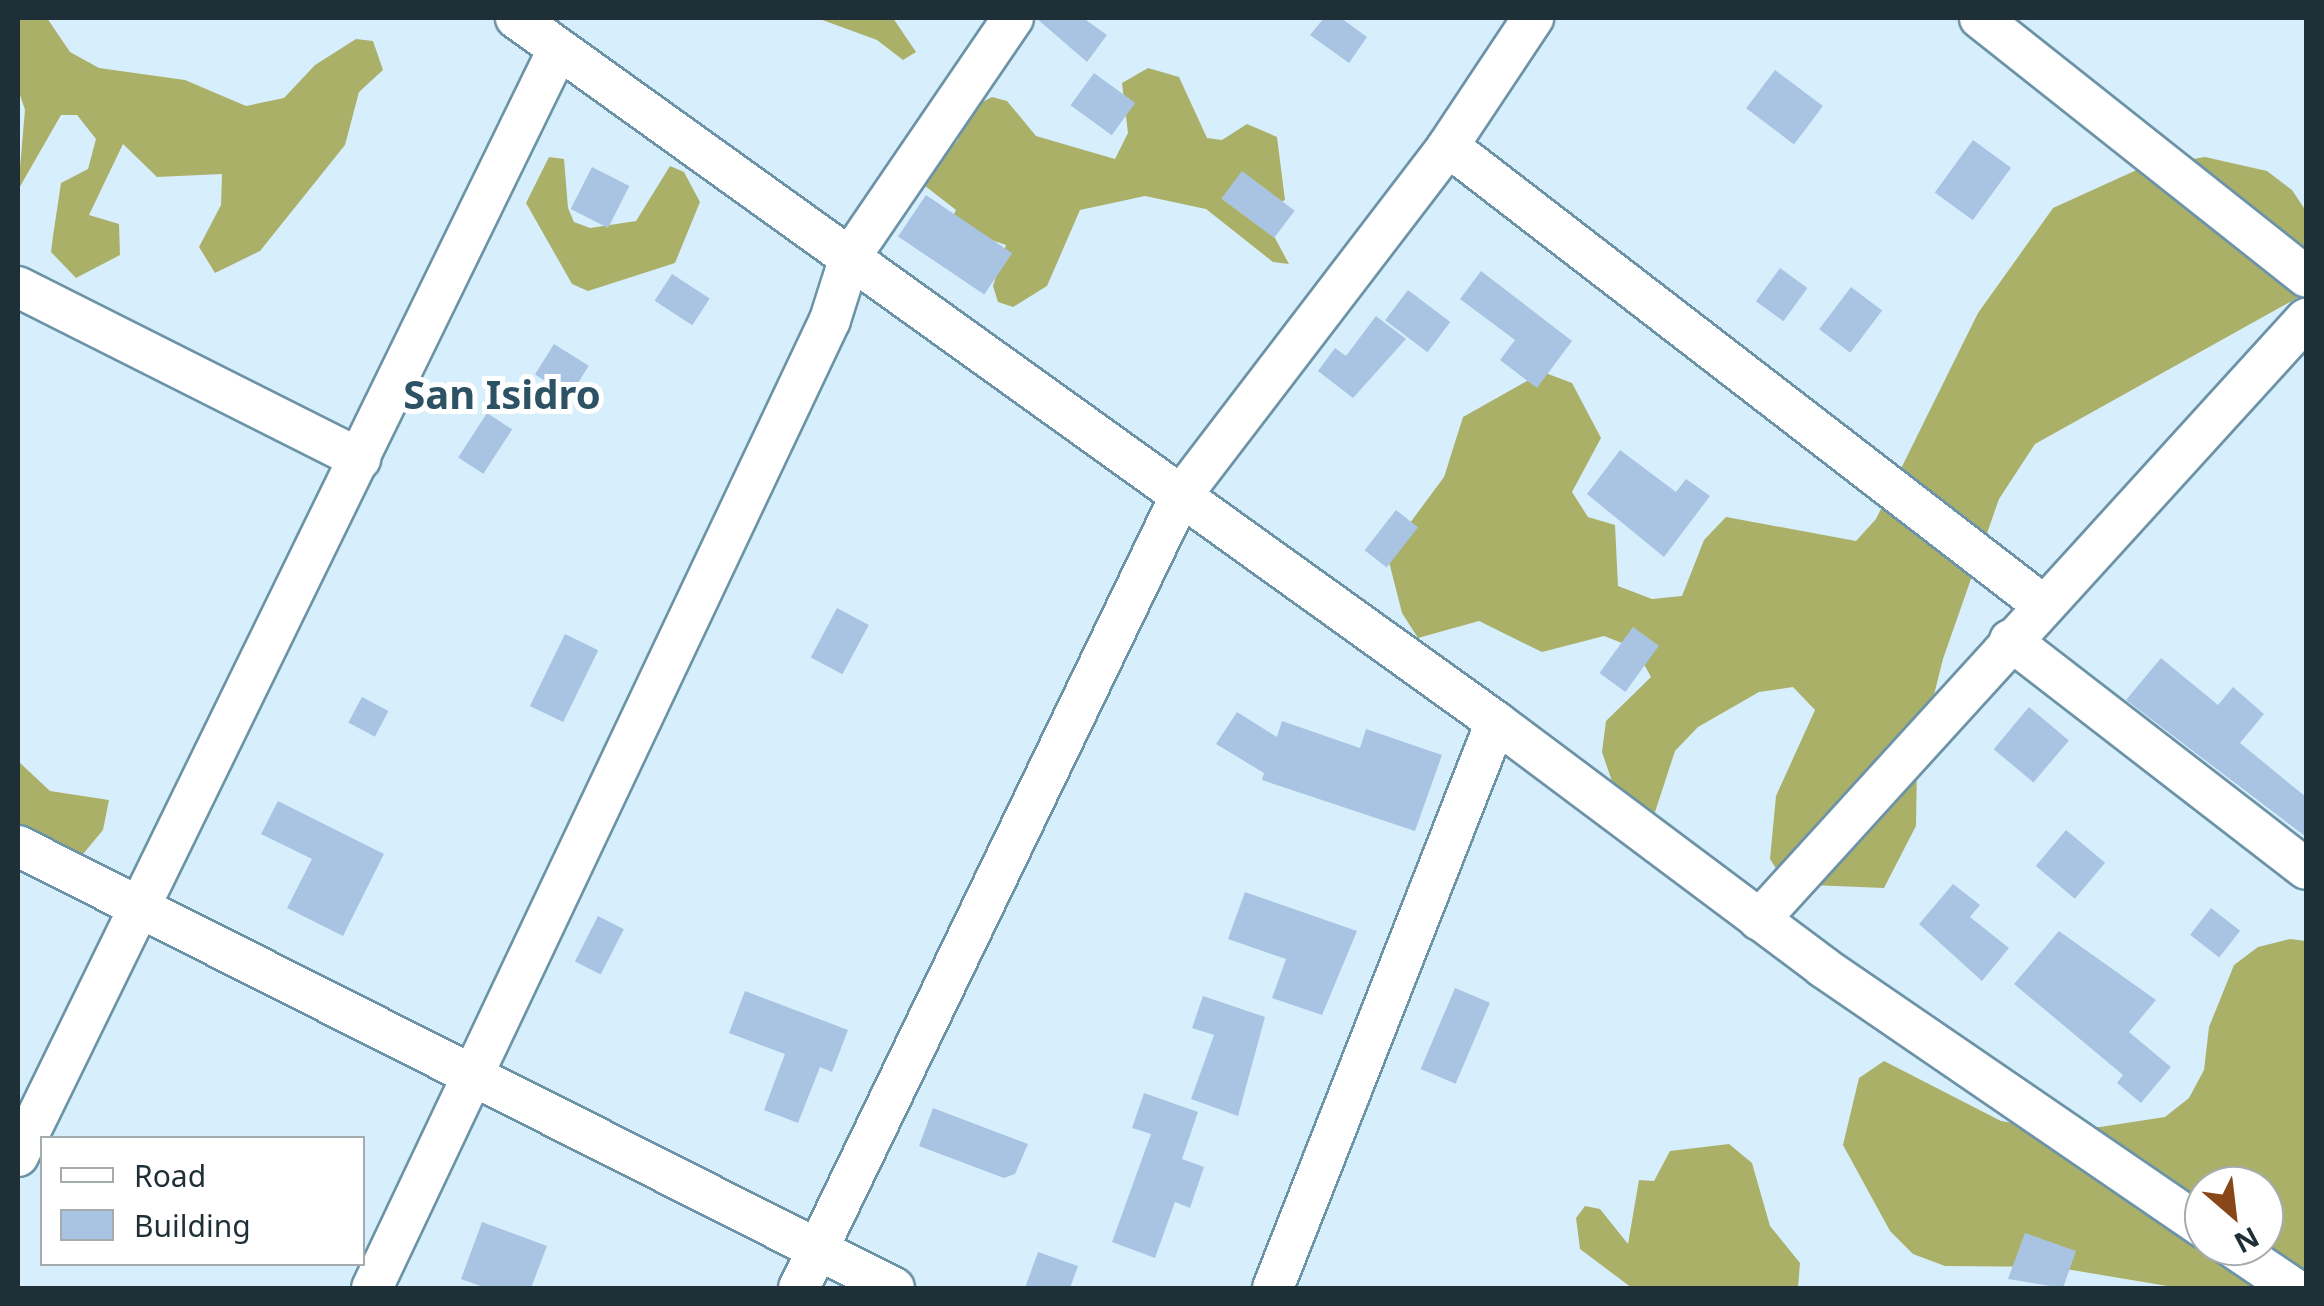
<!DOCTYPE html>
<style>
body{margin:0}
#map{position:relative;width:2324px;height:1306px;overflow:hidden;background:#d7effd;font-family:"Noto Sans",sans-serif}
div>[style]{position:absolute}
.forest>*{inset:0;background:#abb069}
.building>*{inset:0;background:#a9c4e3;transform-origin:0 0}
.roads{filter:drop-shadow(2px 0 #6c93a7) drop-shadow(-2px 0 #6c93a7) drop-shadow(0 2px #6c93a7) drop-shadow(0 -2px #6c93a7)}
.minor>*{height:40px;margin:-20px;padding:0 20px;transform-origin:20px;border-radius:20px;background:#fff}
span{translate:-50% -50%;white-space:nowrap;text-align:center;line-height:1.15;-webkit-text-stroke:10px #fff;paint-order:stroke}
.district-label{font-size:40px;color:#2d5265;font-weight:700}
.frame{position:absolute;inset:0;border:20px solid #1f2f37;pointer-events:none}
.legend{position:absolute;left:40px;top:1136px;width:325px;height:130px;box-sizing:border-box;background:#fff;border:2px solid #a5acaf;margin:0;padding:12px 18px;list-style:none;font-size:30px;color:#1f2f37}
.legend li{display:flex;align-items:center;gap:20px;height:50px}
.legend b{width:50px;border:2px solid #a5acaf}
.north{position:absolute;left:2184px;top:1166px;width:100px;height:100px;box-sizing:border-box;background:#fff;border:2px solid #a5acaf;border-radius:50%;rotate:152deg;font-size:28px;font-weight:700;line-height:40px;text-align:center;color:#1f2f37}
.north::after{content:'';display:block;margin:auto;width:35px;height:45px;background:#894616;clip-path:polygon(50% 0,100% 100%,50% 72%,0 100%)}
</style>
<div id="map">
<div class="forest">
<div style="clip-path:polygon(18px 18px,47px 18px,70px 52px,99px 68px,185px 80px,246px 106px,284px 98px,315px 65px,356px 39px,373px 41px,383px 70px,359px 92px,345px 145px,260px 251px,215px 273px,199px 247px,221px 205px,222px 174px,157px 177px,123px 144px,89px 215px,119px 224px,120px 255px,76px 278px,51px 252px,53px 236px,61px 183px,88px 169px,96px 139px,77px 115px,61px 115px,18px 190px,25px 110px,18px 89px)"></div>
<div style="clip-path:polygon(817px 18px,893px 18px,916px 52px,903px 60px,877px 40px)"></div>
<div style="clip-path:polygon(1148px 68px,1179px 77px,1207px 138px,1222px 140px,1247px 124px,1277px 137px,1285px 200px,1271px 207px,1221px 198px,1275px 238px,1289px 264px,1273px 262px,1206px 209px,1145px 196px,1080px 210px,1047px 286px,1013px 307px,998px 302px,993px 286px,1006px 245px,948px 225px,956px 210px,920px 182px,958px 140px,965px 111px,992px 97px,1007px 101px,1036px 136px,1115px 159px,1128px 133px,1122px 83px)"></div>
<div style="clip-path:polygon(549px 157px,564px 159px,568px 208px,574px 222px,590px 228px,636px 221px,670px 166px,684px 172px,700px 202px,675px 263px,588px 291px,572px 284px,526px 203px)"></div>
<div style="clip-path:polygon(2205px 157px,2267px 171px,2292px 190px,2306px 211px,2306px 293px,2035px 444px,1999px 499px,1943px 659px,1917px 763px,1916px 826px,1884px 888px,1786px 884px,1770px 859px,1776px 796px,1815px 710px,1793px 687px,1759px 692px,1698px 727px,1675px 751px,1655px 812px,1621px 808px,1602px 752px,1606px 721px,1651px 677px,1635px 648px,1604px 636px,1542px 652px,1479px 621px,1418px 638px,1402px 613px,1387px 554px,1444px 477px,1463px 417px,1543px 372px,1572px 383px,1601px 438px,1572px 492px,1588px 517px,1615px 525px,1618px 586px,1652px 599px,1682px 596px,1704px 540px,1726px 517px,1856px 541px,1876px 519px,1978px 313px,2053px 208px,2141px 168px)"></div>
<div style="clip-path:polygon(18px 761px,50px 791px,109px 800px,103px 830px,83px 854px,18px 829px)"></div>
<div style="clip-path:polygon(evenodd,2290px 939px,2306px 941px,2306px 1288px,2179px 1288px,2054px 1267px,1945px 1266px,1913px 1254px,1890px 1231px,1843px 1145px,1859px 1078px,1884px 1061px,2001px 1121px,2032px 1126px,2100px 1127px,2165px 1117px,2189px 1098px,2204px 1070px,2209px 1027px,2234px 965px,2258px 947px,2290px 939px,2204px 1186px,2264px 1186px,2264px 1246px,2204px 1246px,2204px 1186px)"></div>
<div style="clip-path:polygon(1729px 1144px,1752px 1163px,1770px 1226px,1800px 1263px,1798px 1288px,1632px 1288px,1580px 1249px,1576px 1218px,1585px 1206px,1600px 1209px,1628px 1244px,1639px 1180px,1654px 1181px,1670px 1151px)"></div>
</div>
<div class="building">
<div style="clip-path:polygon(1036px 18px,1083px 18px,1107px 35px,1087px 62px)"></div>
<div style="clip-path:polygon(1324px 18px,1341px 18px,1367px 37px,1349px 63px,1310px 35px)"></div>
<div style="left:1775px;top:70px;width:60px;height:48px;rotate:37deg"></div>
<div style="left:1094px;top:73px;width:51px;height:40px;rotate:36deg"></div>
<div style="left:1973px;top:140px;width:47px;height:65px;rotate:36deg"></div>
<div style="left:592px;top:167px;width:42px;height:47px;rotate:27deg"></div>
<div style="left:1242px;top:171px;width:66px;height:34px;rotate:37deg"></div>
<div style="left:926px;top:195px;width:104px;height:50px;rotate:34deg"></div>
<div style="left:1780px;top:268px;width:34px;height:41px;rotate:36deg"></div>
<div style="clip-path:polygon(1481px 271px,1572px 341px,1537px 388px,1500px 360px,1515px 340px,1460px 299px)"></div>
<div style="left:672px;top:274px;width:45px;height:32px;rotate:33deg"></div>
<div style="left:1851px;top:287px;width:39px;height:53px;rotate:37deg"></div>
<div style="left:1408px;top:290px;width:53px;height:38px;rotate:37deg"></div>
<div style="clip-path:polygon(1376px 316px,1406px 339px,1353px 398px,1318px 371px,1335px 348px,1346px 356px)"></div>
<div style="left:554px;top:344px;width:41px;height:36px;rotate:32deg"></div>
<div style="left:487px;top:413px;width:30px;height:53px;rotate:33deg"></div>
<div style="clip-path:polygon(1620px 450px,1676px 492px,1686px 479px,1710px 496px,1664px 557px,1587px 494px)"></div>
<div style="left:1396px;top:510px;width:28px;height:51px;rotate:38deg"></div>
<div style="left:837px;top:608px;width:36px;height:56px;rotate:28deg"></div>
<div style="left:1633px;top:627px;width:32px;height:57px;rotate:36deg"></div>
<div style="left:565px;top:634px;width:37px;height:80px;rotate:26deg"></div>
<div style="clip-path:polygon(2161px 658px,2218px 705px,2233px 687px,2264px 714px,2240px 743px,2306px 797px,2306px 837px,2126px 700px)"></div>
<div style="left:362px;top:697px;width:30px;height:29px;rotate:28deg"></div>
<div style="left:2029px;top:707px;width:52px;height:55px;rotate:40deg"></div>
<div style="clip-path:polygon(1237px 712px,1277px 737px,1282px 721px,1360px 748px,1366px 729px,1442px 755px,1415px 831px,1262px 780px,1264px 773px,1216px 744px)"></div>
<div style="clip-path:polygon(278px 801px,384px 854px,343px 936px,287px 908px,312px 859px,261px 834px)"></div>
<div style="left:2066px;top:830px;width:51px;height:47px;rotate:40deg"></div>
<div style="clip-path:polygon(1953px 884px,1980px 905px,1970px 917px,2009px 948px,1982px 981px,1919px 924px)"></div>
<div style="clip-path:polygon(1245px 892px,1357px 931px,1322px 1015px,1272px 998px,1286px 959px,1228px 939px)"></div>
<div style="left:2211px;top:908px;width:37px;height:34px;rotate:38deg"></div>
<div style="left:598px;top:916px;width:29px;height:51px;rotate:27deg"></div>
<div style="clip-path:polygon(2059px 931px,2156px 1000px,2129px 1032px,2171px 1067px,2141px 1103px,2117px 1083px,2123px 1075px,2014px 984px)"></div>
<div style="left:1455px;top:988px;width:38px;height:88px;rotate:23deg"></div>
<div style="clip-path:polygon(745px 991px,848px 1030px,832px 1072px,820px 1067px,798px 1123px,764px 1110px,785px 1054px,729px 1033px)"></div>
<div style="clip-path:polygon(1203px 996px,1265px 1017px,1238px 1116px,1191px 1099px,1214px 1035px,1192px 1028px)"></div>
<div style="clip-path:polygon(1144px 1093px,1198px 1112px,1182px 1159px,1204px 1167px,1190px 1208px,1175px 1202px,1155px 1258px,1112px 1242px,1151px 1134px,1132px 1128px)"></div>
<div style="clip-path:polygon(933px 1108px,1028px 1144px,1015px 1174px,1004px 1178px,919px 1146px)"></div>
<div style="clip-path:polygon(482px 1222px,547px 1246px,531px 1288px,486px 1288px,461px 1279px)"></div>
<div style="clip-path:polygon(2025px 1233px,2076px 1251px,2063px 1288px,2008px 1279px)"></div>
<div style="clip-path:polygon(1038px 1252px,1078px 1266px,1070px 1288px,1025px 1288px)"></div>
</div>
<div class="roads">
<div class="minor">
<div style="left:516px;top:18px;width:1207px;rotate:35.69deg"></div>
<div style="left:1496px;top:722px;width:409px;rotate:36.8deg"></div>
<div style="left:1823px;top:967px;width:462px;rotate:34.4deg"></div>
<div style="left:1980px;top:18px;width:416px;rotate:38.4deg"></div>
<div style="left:1448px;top:146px;width:751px;rotate:37.65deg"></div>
<div style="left:18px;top:287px;width:383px;rotate:26.7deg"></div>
<div style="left:2010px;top:640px;width:374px;rotate:37.7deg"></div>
<div style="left:18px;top:846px;width:981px;rotate:26.77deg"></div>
<div style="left:1759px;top:920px;width:813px;rotate:-47.69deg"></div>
<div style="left:18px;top:1156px;width:1231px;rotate:-63.98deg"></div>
<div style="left:2231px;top:1246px;width:75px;rotate:34.1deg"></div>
<div style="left:372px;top:1288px;width:1071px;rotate:-64.68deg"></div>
<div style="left:830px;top:320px;width:66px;rotate:-72.4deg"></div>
<div style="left:850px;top:257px;width:289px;rotate:-55.7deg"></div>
<div style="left:799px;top:1288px;width:878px;rotate:-64.28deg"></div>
<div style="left:1180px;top:497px;width:442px;rotate:-52.6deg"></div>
<div style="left:1448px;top:146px;width:154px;rotate:-56.4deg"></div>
<div style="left:1273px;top:1288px;width:608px;rotate:-68.5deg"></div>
</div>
</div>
<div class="district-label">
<span style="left:502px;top:394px">San Isidro</span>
</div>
<div class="frame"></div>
<ul class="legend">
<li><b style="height:12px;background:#fff"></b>Road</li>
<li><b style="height:28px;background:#a9c4e3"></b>Building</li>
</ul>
<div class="north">N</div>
</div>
